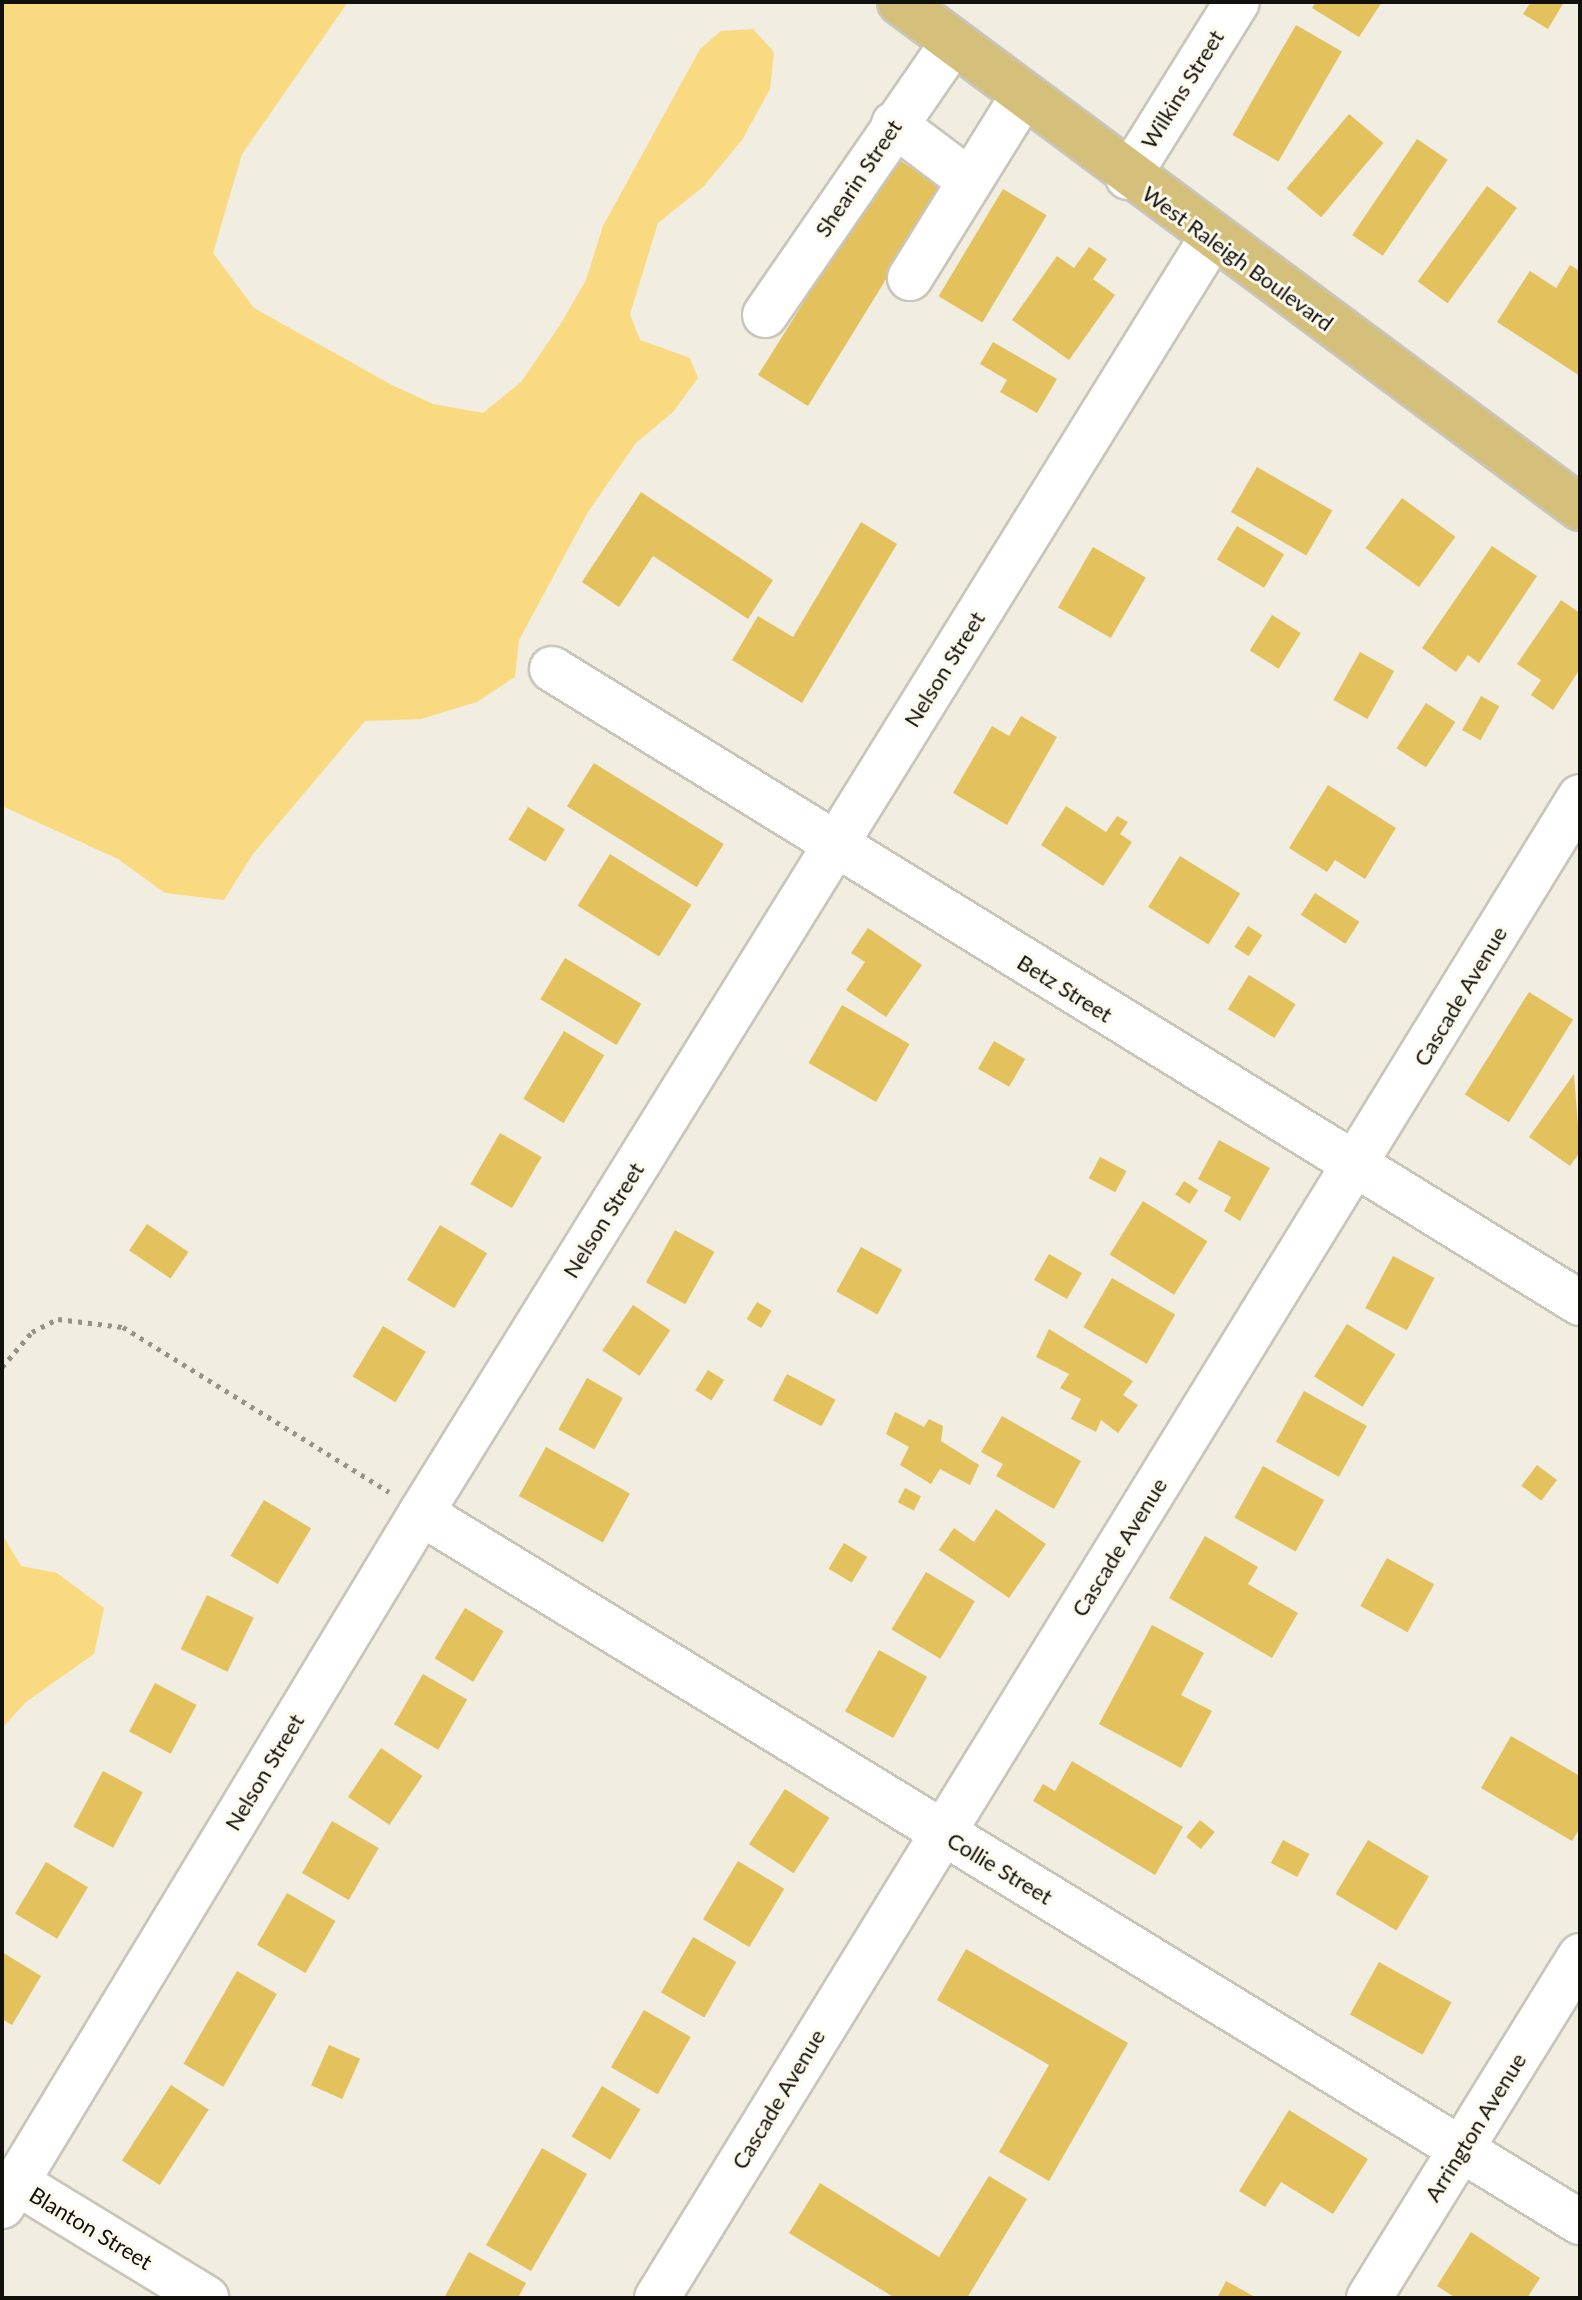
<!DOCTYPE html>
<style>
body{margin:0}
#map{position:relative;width:1582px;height:2300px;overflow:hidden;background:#f1ede1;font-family:Lato,sans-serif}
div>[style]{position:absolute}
.green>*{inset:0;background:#f9da80}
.building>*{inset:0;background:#e3c15d;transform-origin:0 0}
.path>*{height:5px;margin-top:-2.5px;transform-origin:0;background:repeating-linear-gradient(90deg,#959289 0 4px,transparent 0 10px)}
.roads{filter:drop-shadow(2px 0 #c9c5b9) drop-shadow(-2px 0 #c9c5b9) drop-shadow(0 2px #c9c5b9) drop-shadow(0 -2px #c9c5b9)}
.minor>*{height:44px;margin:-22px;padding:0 22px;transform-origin:22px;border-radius:22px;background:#fff}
.major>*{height:44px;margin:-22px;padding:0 22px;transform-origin:22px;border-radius:22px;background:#d4c07b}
span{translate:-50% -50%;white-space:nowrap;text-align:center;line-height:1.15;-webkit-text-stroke:6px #fefaee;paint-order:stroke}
.street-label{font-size:22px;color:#11100c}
.frame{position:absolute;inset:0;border:4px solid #11100c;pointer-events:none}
</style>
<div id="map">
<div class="green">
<div style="clip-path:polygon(2px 2px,348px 2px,242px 154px,213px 253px,254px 308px,390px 384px,433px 404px,483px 413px,521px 382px,560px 325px,586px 280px,603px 226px,700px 49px,721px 31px,753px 29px,774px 52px,770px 89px,742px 140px,703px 187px,658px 223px,630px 314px,640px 340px,690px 358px,698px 378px,673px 412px,636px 443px,588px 512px,519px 640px,515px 677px,477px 702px,421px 719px,365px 721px,253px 854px,224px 900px,165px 893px,118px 859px,2px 806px)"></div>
<div style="clip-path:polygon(2px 1534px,21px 1566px,57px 1573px,104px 1608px,94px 1654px,26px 1702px,2px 1728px)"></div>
</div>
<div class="building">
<div style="clip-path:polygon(1316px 2px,1382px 2px,1359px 37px,1312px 8px)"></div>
<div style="clip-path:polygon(1531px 2px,1564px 2px,1548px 29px,1523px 14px)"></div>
<div style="left:1296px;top:25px;width:53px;height:127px;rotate:30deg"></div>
<div style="left:1349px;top:114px;width:45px;height:97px;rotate:40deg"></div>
<div style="left:1417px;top:139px;width:37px;height:116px;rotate:34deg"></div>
<div style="clip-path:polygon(895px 157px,952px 195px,904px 250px,808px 406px,758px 375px)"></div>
<div style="left:1487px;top:186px;width:37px;height:118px;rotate:36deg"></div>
<div style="left:1003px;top:189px;width:51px;height:125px;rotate:31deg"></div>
<div style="clip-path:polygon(1089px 247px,1107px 259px,1093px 279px,1115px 295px,1069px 360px,1012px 320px,1057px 256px,1074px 268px)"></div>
<div style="clip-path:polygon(1570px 265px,1580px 271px,1580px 376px,1497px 322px,1530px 271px,1556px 288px)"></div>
<div style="clip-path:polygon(993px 342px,1057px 379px,1037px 413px,1000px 392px,1007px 380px,980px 364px)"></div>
<div style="left:1257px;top:467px;width:87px;height:52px;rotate:30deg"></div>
<div style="clip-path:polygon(641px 492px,773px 580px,748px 619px,653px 556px,619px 607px,582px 582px)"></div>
<div style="left:1402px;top:498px;width:66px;height:62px;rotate:36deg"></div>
<div style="clip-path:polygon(861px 522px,897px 544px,802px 703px,732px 660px,758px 616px,793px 637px)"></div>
<div style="left:1237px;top:526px;width:55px;height:39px;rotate:31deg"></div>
<div style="clip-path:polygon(1492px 546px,1537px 576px,1479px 663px,1468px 655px,1456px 672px,1422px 648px)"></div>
<div style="left:1093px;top:547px;width:61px;height:70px;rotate:30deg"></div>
<div style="clip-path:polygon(1561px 600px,1580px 613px,1580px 669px,1553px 710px,1531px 695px,1541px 680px,1517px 664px)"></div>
<div style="left:1272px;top:615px;width:34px;height:42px;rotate:32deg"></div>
<div style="left:1360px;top:652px;width:39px;height:55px;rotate:29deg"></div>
<div style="left:1481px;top:696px;width:21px;height:39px;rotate:29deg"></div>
<div style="left:1426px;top:703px;width:35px;height:54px;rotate:33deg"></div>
<div style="clip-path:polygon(1021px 716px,1057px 737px,1007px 825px,953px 793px,992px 726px,1009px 736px)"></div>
<div style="left:594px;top:763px;width:153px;height:51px;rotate:32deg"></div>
<div style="clip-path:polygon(1328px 785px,1396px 828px,1365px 879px,1335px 860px,1327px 872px,1289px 848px)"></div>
<div style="clip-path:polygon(1066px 806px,1106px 832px,1117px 816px,1128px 822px,1120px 834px,1132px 842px,1103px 886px,1041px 845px)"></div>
<div style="left:528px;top:807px;width:43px;height:38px;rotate:31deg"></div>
<div style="left:610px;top:854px;width:96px;height:61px;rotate:32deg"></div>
<div style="left:1180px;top:856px;width:71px;height:60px;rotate:32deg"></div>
<div style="left:1315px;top:893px;width:53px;height:26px;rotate:33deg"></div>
<div style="left:1248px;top:926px;width:17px;height:25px;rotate:33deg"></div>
<div style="clip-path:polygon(868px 928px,922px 965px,886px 1017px,846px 990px,865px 962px,851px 953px)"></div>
<div style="left:565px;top:958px;width:89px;height:48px;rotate:31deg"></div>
<div style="left:1249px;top:975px;width:55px;height:40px;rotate:32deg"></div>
<div style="left:1529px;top:992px;width:52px;height:121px;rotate:32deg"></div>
<div style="left:842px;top:1005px;width:78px;height:67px;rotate:30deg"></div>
<div style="left:564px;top:1031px;width:47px;height:79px;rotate:31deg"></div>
<div style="left:994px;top:1041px;width:36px;height:32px;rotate:30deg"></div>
<div style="clip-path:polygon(1574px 1074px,1580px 1152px,1570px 1166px,1529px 1137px)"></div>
<div style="left:500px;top:1133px;width:48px;height:59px;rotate:30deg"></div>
<div style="clip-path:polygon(1219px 1140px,1270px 1168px,1240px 1221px,1224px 1211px,1231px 1197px,1198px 1179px)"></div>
<div style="left:1100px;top:1157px;width:30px;height:24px;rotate:28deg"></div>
<div style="left:1184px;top:1181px;width:17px;height:16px;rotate:33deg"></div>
<div style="left:1143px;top:1201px;width:76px;height:63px;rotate:32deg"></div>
<div style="left:147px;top:1224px;width:50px;height:32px;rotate:34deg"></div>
<div style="left:440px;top:1225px;width:55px;height:64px;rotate:31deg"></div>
<div style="left:675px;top:1230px;width:45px;height:60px;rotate:29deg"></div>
<div style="left:861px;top:1247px;width:47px;height:51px;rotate:29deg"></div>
<div style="left:1049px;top:1254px;width:38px;height:30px;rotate:30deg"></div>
<div style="left:1393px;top:1256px;width:47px;height:59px;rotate:28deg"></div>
<div style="left:1112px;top:1278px;width:73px;height:57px;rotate:30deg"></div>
<div style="left:757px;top:1302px;width:17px;height:20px;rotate:31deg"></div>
<div style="left:633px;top:1305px;width:45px;height:55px;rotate:34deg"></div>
<div style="left:1347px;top:1324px;width:57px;height:62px;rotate:32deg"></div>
<div style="left:383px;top:1326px;width:50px;height:59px;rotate:31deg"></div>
<div style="clip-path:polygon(1049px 1329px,1133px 1381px,1123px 1395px,1138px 1405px,1118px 1433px,1101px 1420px,1096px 1432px,1071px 1419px,1081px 1399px,1060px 1388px,1069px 1374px,1036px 1357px)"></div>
<div style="left:708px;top:1370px;width:19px;height:24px;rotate:32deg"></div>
<div style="left:787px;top:1374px;width:55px;height:30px;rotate:28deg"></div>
<div style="left:587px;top:1378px;width:41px;height:59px;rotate:29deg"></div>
<div style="left:1304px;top:1391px;width:72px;height:58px;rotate:29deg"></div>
<div style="clip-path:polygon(895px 1412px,924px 1427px,929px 1419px,943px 1426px,941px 1441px,979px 1465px,970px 1485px,940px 1469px,931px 1484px,900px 1465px,909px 1447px,886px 1434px)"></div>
<div style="clip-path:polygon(1002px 1416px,1081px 1461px,1054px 1509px,996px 1476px,1003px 1464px,981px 1452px)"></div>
<div style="left:546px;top:1447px;width:96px;height:56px;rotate:29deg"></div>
<div style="left:1537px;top:1465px;width:25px;height:26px;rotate:37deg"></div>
<div style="left:1263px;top:1466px;width:70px;height:59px;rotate:29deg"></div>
<div style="left:905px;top:1488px;width:18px;height:16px;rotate:27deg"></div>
<div style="left:264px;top:1500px;width:55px;height:65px;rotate:31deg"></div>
<div style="clip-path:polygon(996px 1509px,1046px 1544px,1009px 1598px,939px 1550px,954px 1528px,974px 1542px)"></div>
<div style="clip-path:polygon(1205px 1536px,1258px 1567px,1248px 1584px,1298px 1613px,1272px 1658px,1169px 1598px)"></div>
<div style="left:844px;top:1543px;width:27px;height:30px;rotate:31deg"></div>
<div style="left:1387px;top:1558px;width:54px;height:55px;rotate:29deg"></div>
<div style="left:926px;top:1572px;width:57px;height:67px;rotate:31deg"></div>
<div style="left:207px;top:1595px;width:52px;height:60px;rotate:26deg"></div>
<div style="left:465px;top:1608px;width:45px;height:59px;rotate:31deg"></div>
<div style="clip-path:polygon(1152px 1625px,1204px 1653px,1181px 1695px,1212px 1711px,1181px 1768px,1099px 1724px)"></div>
<div style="left:879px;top:1650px;width:55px;height:70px;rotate:29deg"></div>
<div style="left:423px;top:1674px;width:51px;height:58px;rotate:30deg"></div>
<div style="left:155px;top:1683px;width:47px;height:55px;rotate:28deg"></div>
<div style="clip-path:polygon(1511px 1736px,1580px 1776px,1580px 1828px,1572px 1841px,1481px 1788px)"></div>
<div style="left:381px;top:1748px;width:50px;height:59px;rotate:34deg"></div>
<div style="clip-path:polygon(1072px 1761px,1183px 1827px,1155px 1875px,1033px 1801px,1043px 1784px,1055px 1791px)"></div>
<div style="left:103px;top:1771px;width:45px;height:63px;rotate:28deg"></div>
<div style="left:785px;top:1789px;width:53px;height:66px;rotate:33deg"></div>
<div style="left:1200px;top:1820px;width:19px;height:22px;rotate:39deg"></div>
<div style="left:332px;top:1821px;width:54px;height:60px;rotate:30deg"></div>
<div style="left:1283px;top:1840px;width:30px;height:26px;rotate:28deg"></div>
<div style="left:1368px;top:1840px;width:71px;height:63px;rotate:31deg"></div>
<div style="left:738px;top:1861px;width:54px;height:68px;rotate:31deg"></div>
<div style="left:46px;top:1862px;width:49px;height:60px;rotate:31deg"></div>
<div style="left:287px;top:1893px;width:56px;height:60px;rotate:30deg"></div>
<div style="left:693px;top:1937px;width:50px;height:64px;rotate:30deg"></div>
<div style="clip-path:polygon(966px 1949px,1128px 2043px,1049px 2181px,999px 2152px,1049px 2065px,937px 2000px)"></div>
<div style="clip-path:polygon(2px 1952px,41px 1976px,12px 2025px,2px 2019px)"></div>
<div style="left:1379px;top:1962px;width:83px;height:60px;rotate:29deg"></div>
<div style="left:237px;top:1971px;width:46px;height:107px;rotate:30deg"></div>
<div style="left:644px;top:2010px;width:54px;height:66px;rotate:30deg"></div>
<div style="left:329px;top:2045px;width:34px;height:44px;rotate:24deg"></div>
<div style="left:171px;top:2085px;width:45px;height:90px;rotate:33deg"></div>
<div style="left:602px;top:2086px;width:45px;height:59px;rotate:31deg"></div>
<div style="clip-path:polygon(1289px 2110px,1368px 2159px,1333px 2214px,1281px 2182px,1265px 2207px,1239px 2191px)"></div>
<div style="left:542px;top:2148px;width:52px;height:112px;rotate:30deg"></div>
<div style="clip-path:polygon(989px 2176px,1027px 2199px,967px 2298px,895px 2298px,789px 2233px,820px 2183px,939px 2257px)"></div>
<div style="clip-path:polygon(1471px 2232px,1540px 2278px,1527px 2298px,1456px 2298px,1437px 2286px)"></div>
<div style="clip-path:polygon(469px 2252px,526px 2283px,518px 2298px,444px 2298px)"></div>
<div style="clip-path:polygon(1226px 2281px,1257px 2298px,1217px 2298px)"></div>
</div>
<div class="path">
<div style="left:2px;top:1367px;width:46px;rotate:-49.4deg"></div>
<div style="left:32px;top:1332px;width:29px;rotate:-27deg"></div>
<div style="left:58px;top:1319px;width:65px;rotate:7deg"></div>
<div style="left:123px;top:1327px;width:313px;rotate:31.8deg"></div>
</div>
<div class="roads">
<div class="minor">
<div style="left:894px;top:124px;width:95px;rotate:36.9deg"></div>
<div style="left:1128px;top:177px;width:206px;rotate:-58.1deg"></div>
<div style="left:910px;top:278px;width:214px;rotate:-58.2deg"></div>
<div style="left:765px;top:315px;width:331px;rotate:-55.4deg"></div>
<div style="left:552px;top:669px;width:1208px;rotate:31.66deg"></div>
<div style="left:421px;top:1513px;width:1359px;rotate:31.46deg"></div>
<div style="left:16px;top:2182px;width:223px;rotate:31.4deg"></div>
<div style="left:2px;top:2206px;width:810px;rotate:-58.84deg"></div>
<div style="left:421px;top:1513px;width:1499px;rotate:-58.2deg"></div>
<div style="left:657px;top:2298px;width:1762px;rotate:-58.41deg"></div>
<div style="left:1369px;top:2298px;width:402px;rotate:-58.3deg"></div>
</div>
<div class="major">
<div style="left:900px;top:2px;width:848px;rotate:36.65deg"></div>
</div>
</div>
<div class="street-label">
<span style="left:1182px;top:89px;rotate:-58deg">Wilkins Street</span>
<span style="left:858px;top:178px;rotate:-56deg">Shearin Street</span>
<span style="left:1238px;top:258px;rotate:36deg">West Raleigh Boulevard</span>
<span style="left:944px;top:669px;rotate:-58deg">Nelson Street</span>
<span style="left:1065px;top:988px;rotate:32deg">Betz Street</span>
<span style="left:1460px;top:996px;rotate:-59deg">Cascade Avenue</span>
<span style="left:603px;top:1220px;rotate:-58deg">Nelson Street</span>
<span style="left:1119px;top:1547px;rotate:-58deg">Cascade Avenue</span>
<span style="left:264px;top:1772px;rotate:-59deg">Nelson Street</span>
<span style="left:1000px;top:1868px;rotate:31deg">Collie Street</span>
<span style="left:778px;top:2099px;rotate:-59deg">Cascade Avenue</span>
<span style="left:1475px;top:2127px;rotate:-58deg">Arrington Avenue</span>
<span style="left:91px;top:2228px;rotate:31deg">Blanton Street</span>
</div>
<div class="frame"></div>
</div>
